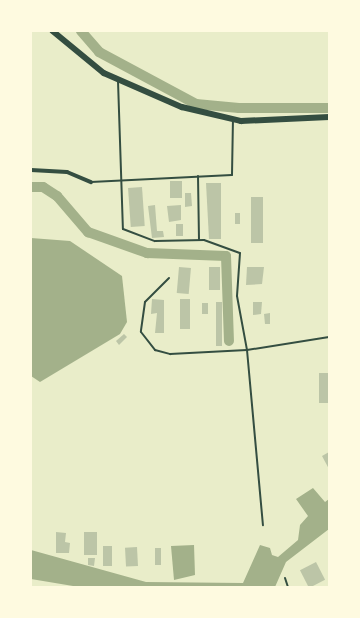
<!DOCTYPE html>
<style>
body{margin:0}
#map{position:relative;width:360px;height:618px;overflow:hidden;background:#e9edc9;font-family:"Titillium Web",sans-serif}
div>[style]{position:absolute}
.water>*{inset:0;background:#a3b18a}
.canal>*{height:10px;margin:-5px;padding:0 5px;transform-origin:5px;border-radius:5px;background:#a3b18a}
.building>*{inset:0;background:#bcc5a7;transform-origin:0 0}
.service>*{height:2px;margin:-1px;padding:0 1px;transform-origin:1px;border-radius:1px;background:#344e41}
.minor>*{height:4px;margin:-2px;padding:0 2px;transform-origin:2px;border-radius:2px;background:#344e41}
.tertiary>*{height:5.5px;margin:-2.75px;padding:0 2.75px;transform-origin:2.75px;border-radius:2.75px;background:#344e41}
span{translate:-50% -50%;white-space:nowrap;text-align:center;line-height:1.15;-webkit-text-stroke:4px #fefae0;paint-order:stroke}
.frame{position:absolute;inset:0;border:32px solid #fefae0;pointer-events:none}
</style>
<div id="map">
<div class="water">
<div style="clip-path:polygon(31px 238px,70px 241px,122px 276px,127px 322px,120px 334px,40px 382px,31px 376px)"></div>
<div style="clip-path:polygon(313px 488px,325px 502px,329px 499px,329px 529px,286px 562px,275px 587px,79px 587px,31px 579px,31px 550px,146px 582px,243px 583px,260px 545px,270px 548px,272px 555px,278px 557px,298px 540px,300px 525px,308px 516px,296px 499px)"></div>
<div style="clip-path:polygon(194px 545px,195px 575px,174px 580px,171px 546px)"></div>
</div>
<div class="canal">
<div style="left:81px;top:31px;width:28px;rotate:49deg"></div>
<div style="left:99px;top:52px;width:110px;rotate:28.2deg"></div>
<div style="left:196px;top:104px;width:43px;rotate:5.3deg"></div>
<div style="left:239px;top:108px;width:90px"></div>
<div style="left:31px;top:187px;width:12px"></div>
<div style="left:43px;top:187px;width:17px;rotate:33deg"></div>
<div style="left:57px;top:196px;width:48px;rotate:49.3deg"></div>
<div style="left:88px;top:232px;width:63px;rotate:19.6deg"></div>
<div style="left:147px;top:253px;width:79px;rotate:2.2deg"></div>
<div style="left:226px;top:256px;width:85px;rotate:88deg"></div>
</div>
<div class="building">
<div style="left:170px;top:181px;width:12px;height:17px"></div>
<div style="clip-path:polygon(206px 183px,221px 183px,221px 239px,209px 239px)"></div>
<div style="left:142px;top:187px;width:39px;height:14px;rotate:86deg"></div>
<div style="clip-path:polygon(185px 193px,191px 193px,192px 206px,185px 207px)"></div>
<div style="left:251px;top:197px;width:12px;height:46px"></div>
<div style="clip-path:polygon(155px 205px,157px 231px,163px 231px,164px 237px,152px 238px,148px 206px)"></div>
<div style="clip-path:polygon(181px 205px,181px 220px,169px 222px,167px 206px)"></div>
<div style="left:235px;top:213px;width:5px;height:11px"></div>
<div style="left:176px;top:224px;width:7px;height:12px"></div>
<div style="left:179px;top:267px;width:12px;height:26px;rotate:5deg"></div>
<div style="left:209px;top:267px;width:11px;height:23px"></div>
<div style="clip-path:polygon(247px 267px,264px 267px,262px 284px,246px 285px)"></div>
<div style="clip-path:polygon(152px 299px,164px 300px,164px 333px,155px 333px,157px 313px,151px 314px)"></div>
<div style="left:180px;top:299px;width:10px;height:30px"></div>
<div style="left:216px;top:302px;width:6px;height:44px"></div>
<div style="clip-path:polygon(253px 302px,262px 302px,261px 314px,253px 315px)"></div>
<div style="left:202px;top:303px;width:6px;height:11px"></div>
<div style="clip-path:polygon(270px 313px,270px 324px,265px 324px,264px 314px)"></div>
<div style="clip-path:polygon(124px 334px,127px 337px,119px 345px,116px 341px)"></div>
<div style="left:319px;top:373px;width:10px;height:30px"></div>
<div style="clip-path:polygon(329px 452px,329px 469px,322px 456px)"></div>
<div style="clip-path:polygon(56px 532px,66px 533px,65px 542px,70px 543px,69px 553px,56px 553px)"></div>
<div style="left:84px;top:532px;width:13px;height:23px"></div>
<div style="left:103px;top:546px;width:9px;height:20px"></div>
<div style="left:137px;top:547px;width:19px;height:12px;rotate:87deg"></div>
<div style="left:155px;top:548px;width:6px;height:17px"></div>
<div style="clip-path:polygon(88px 558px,95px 558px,94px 566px,88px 565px)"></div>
<div style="left:316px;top:562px;width:20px;height:18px;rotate:63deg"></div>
</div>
<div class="service">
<div style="left:118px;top:81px;width:148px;rotate:88.1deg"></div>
<div style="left:123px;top:229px;width:34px;rotate:21deg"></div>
<div style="left:155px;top:241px;width:49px;rotate:-1.2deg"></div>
<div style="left:204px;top:240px;width:38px;rotate:20deg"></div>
<div style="left:240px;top:253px;width:43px;rotate:94deg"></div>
<div style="left:237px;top:296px;width:55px;rotate:79.5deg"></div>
<div style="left:247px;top:350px;width:176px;rotate:84.8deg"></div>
<div style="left:198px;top:176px;width:64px;rotate:89.1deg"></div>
<div style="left:91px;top:182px;width:141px;rotate:-2.8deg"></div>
<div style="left:232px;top:175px;width:55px;rotate:-89deg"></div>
<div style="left:169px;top:278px;width:34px;rotate:135deg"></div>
<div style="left:145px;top:302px;width:30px;rotate:98deg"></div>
<div style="left:141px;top:332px;width:23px;rotate:52deg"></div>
<div style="left:155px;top:350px;width:16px;rotate:15deg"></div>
<div style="left:170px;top:354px;width:77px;rotate:-3deg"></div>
<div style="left:247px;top:350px;width:83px;rotate:-9deg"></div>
<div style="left:285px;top:578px;width:9px;rotate:72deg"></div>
</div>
<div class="minor">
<div style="left:31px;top:170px;width:36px;rotate:3deg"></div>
<div style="left:67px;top:172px;width:26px;rotate:23deg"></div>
</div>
<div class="tertiary">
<div style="left:53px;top:31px;width:66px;rotate:39.5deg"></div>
<div style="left:104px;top:73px;width:85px;rotate:23.6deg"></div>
<div style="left:182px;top:107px;width:61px;rotate:13.3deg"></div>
<div style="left:241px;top:121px;width:88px;rotate:-2.6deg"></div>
</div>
<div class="frame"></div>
</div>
